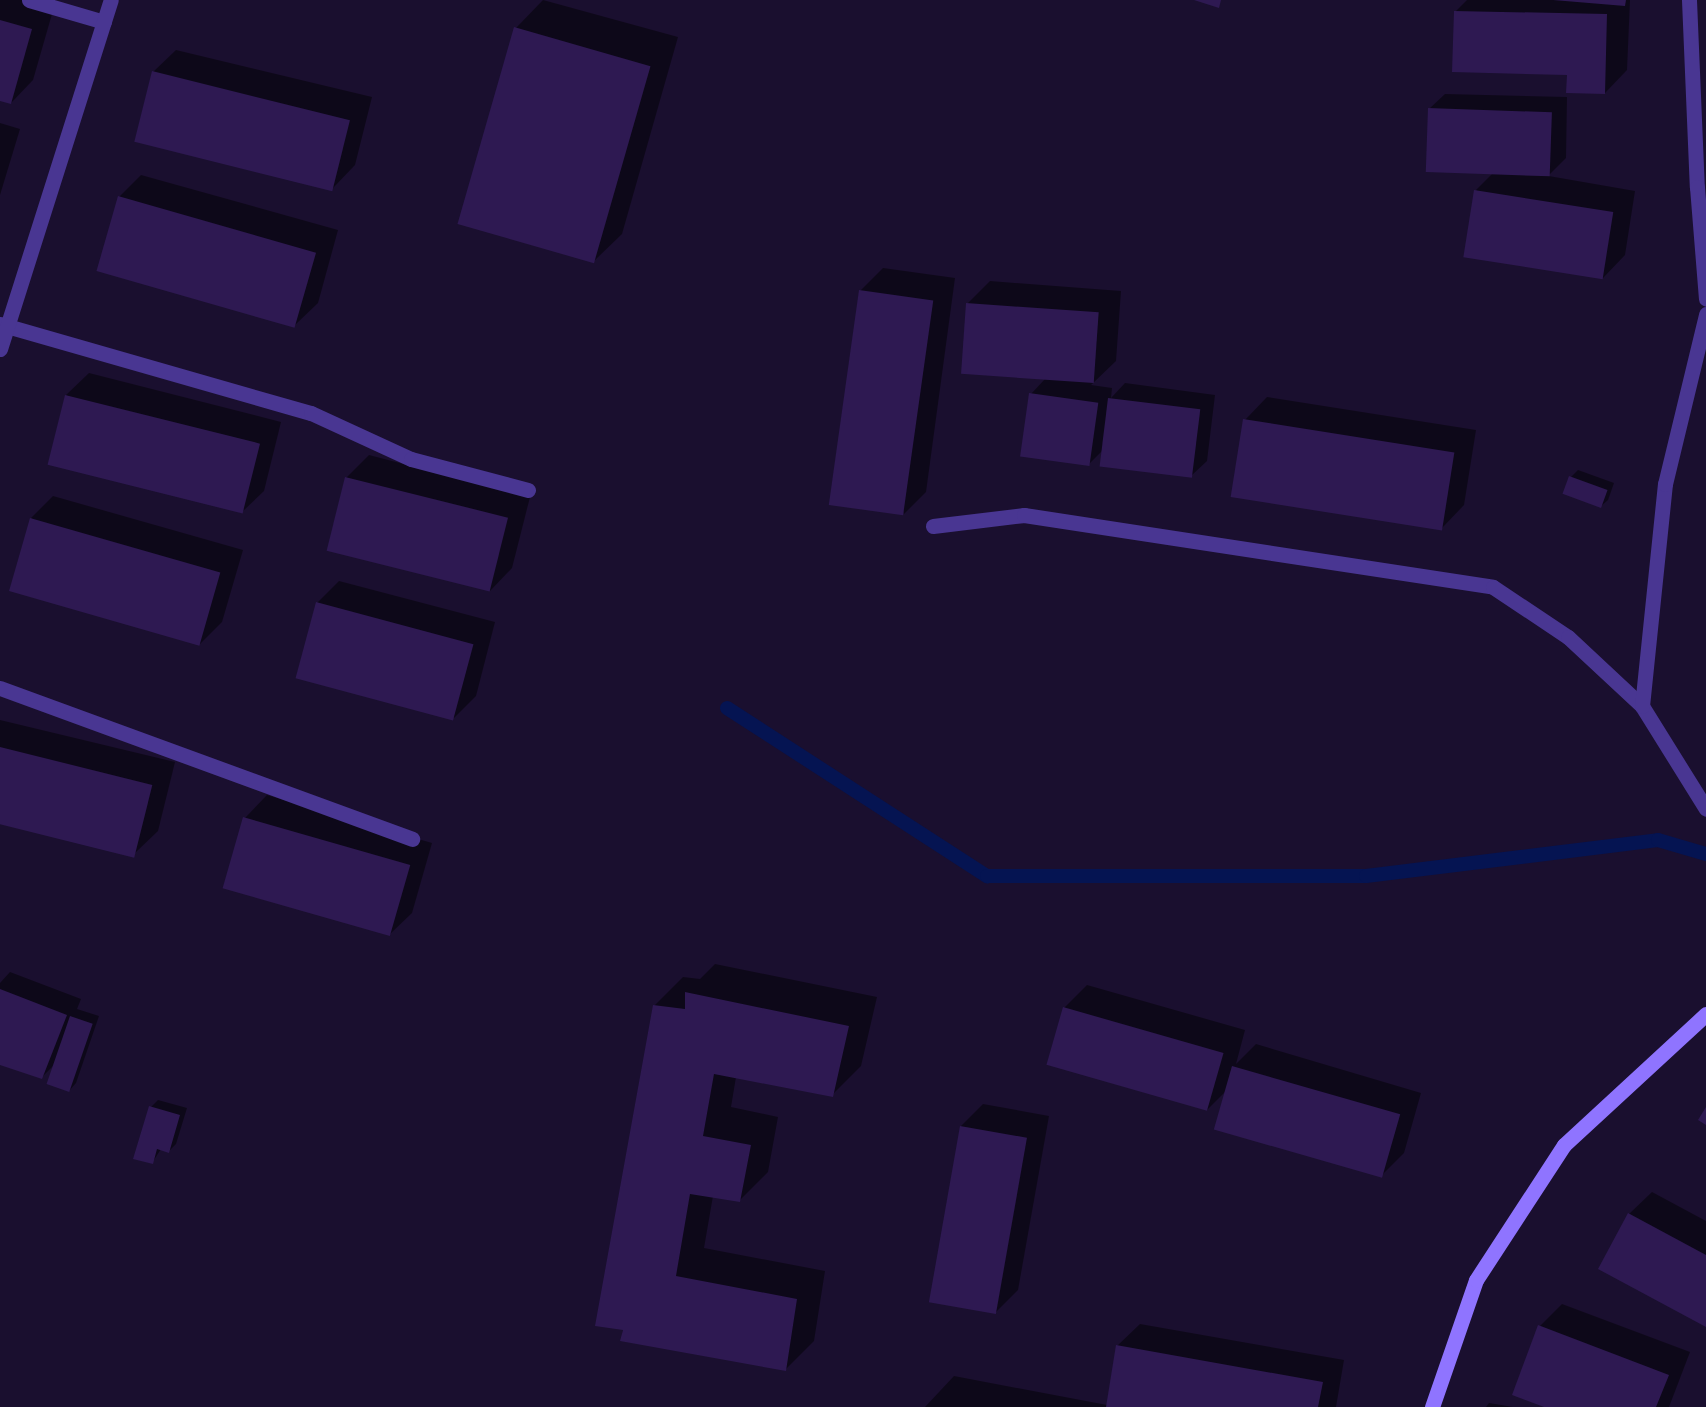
<!DOCTYPE html>
<style>
body{margin:0}
#map{position:relative;width:1706px;height:1407px;overflow:hidden;background:#1a0f2f;font-family:Signika,sans-serif}
div>[style]{position:absolute}
.shadow>*{inset:0;background:#0007}
.stream>*{height:14px;margin:-7px;padding:0 7px;transform-origin:7px;border-radius:7px;background:#051452}
.building>*{inset:0;background:#2e1952;transform-origin:0 0}
.minor>*{height:15px;margin:-7.5px;padding:0 7.5px;transform-origin:7.5px;border-radius:7.5px;background:#493692}
.secondary>*{height:15px;margin:-7.5px;padding:0 7.5px;transform-origin:7.5px;border-radius:7.5px;background:#8f74ff}
span{translate:-50% -50%;white-space:nowrap;text-align:center;line-height:1.15;-webkit-text-stroke:4.5px #1a0f2f;paint-order:stroke}
</style>
<div id="map">
<div class="shadow">
<div style="clip-path:polygon(0 0,28px 0,54px 7px,33px 80px,11px 103px,0 100px)"></div>
<div style="clip-path:polygon(543px 0,678px 37px,622px 234px,593px 262px,516px 28px)"></div>
<div style="clip-path:polygon(1467px 0,1630px 0,1627px 70px,1605px 93px,1455px 12px)"></div>
<div style="clip-path:polygon(176px 50px,372px 97px,355px 165px,333px 188px,153px 72px)"></div>
<div style="clip-path:polygon(1445px 94px,1567px 97px,1566px 158px,1550px 174px,1543px 175px,1635px 191px,1625px 255px,1603px 278px,1476px 190px,1494px 172px,1429px 109px)"></div>
<div style="clip-path:polygon(0 123px,20px 129px,0 195px)"></div>
<div style="clip-path:polygon(141px 175px,338px 230px,318px 303px,295px 325px,119px 197px)"></div>
<div style="clip-path:polygon(883px 268px,955px 278px,926px 492px,904px 514px,860px 291px)"></div>
<div style="clip-path:polygon(990px 281px,1121px 291px,1116px 361px,1091px 385px,1112px 388px,1111px 398px,1125px 383px,1215px 395px,1207px 461px,1191px 476px,1103px 450px,1089px 464px,1031px 394px,1045px 379px,967px 304px)"></div>
<div style="clip-path:polygon(89px 373px,281px 422px,264px 491px,241px 513px,66px 395px)"></div>
<div style="clip-path:polygon(1267px 397px,1476px 430px,1464px 505px,1442px 528px,1245px 420px)"></div>
<div style="clip-path:polygon(369px 455px,530px 497px,512px 568px,490px 591px,346px 478px)"></div>
<div style="clip-path:polygon(1578px 470px,1614px 483px,1608px 500px,1600px 507px,1571px 477px)"></div>
<div style="clip-path:polygon(53px 496px,243px 550px,222px 622px,200px 644px,31px 518px)"></div>
<div style="clip-path:polygon(339px 581px,495px 622px,476px 696px,454px 718px,317px 603px)"></div>
<div style="clip-path:polygon(0 720px,175px 762px,158px 831px,135px 853px,0 820px)"></div>
<div style="clip-path:polygon(267px 795px,432px 843px,412px 913px,389px 935px,245px 818px)"></div>
<div style="clip-path:polygon(715px 964px,877px 997px,861px 1066px,832px 1095px,736px 1077px,731px 1107px,778px 1117px,768px 1172px,739px 1201px,713px 1196px,704px 1248px,825px 1271px,814px 1341px,786px 1369px,622px 1340px,654px 1006px,683px 977px,700px 979px)"></div>
<div style="clip-path:polygon(10px 972px,81px 999px,77px 1009px,99px 1016px,76px 1083px,69px 1091px,55px 1064px,42px 1077px,0 1063px,0 983px)"></div>
<div style="clip-path:polygon(1087px 985px,1245px 1030px,1236px 1064px,1256px 1044px,1421px 1093px,1404px 1153px,1381px 1176px,1227px 1090px,1207px 1110px,1064px 1008px)"></div>
<div style="clip-path:polygon(158px 1100px,187px 1108px,176px 1144px,169px 1151px,161px 1149px,152px 1163px,151px 1107px)"></div>
<div style="clip-path:polygon(983px 1104px,1049px 1116px,1018px 1290px,996px 1312px,961px 1126px)"></div>
<div style="clip-path:polygon(1652px 1192px,1706px 1221px,1706px 1325px,1629px 1214px)"></div>
<div style="clip-path:polygon(1562px 1304px,1690px 1352px,1669px 1407px,1548px 1407px,1540px 1326px)"></div>
<div style="clip-path:polygon(1140px 1324px,1344px 1360px,1336px 1407px,925px 1407px,954px 1376px,1107px 1405px,1117px 1346px)"></div>
<div style="clip-path:polygon(1489px 1403px,1513px 1407px,1486px 1407px)"></div>
</div>
<div class="stream">
<div style="left:727px;top:708px;width:310px;rotate:32.9deg"></div>
<div style="left:987px;top:876px;width:379px"></div>
<div style="left:1366px;top:876px;width:294px;rotate:-7deg"></div>
<div style="left:1658px;top:840px;width:50px;rotate:16.3deg"></div>
</div>
<div class="building">
<div style="clip-path:polygon(1194px 0,1221px 0,1219px 8px)"></div>
<div style="clip-path:polygon(1553px 0,1626px 0,1625px 6px)"></div>
<div style="clip-path:polygon(1454px 11px,1607px 14px,1605px 94px,1566px 93px,1567px 75px,1452px 72px)"></div>
<div style="clip-path:polygon(0 20px,32px 29px,11px 104px,0 101px)"></div>
<div style="left:514px;top:27px;width:142px;height:205px;rotate:16deg"></div>
<div style="left:152px;top:71px;width:204px;height:73px;rotate:14deg"></div>
<div style="left:1428px;top:108px;width:124px;height:64px;rotate:2deg"></div>
<div style="left:1474px;top:190px;width:141px;height:68px;rotate:9deg"></div>
<div style="left:118px;top:196px;width:206px;height:78px;rotate:16deg"></div>
<div style="left:859px;top:290px;width:75px;height:217px;rotate:8deg"></div>
<div style="left:966px;top:303px;width:133px;height:71px;rotate:4deg"></div>
<div style="left:1029px;top:393px;width:70px;height:64px;rotate:8deg"></div>
<div style="left:65px;top:395px;width:201px;height:72px;rotate:14deg"></div>
<div style="left:1108px;top:398px;width:93px;height:69px;rotate:7deg"></div>
<div style="left:1243px;top:419px;width:214px;height:79px;rotate:9deg"></div>
<div style="left:1569px;top:476px;width:41px;height:19px;rotate:20deg"></div>
<div style="left:345px;top:477px;width:168px;height:76px;rotate:14deg"></div>
<div style="left:30px;top:518px;width:198px;height:76px;rotate:16deg"></div>
<div style="left:316px;top:602px;width:163px;height:79px;rotate:15deg"></div>
<div style="left:0;top:747px;width:157px;height:75px;rotate:14deg"></div>
<div style="left:243px;top:817px;width:174px;height:74px;rotate:16deg"></div>
<div style="clip-path:polygon(0 989px,67px 1015px,42px 1079px,0 1065px)"></div>
<div style="clip-path:polygon(685px 992px,849px 1026px,833px 1097px,714px 1074px,703px 1136px,751px 1145px,740px 1202px,690px 1194px,676px 1276px,797px 1299px,786px 1371px,620px 1341px,623px 1330px,595px 1326px,653px 1005px,685px 1009px)"></div>
<div style="left:1063px;top:1007px;width:167px;height:60px;rotate:16deg"></div>
<div style="left:70px;top:1016px;width:24px;height:72px;rotate:19deg"></div>
<div style="left:1232px;top:1066px;width:175px;height:66px;rotate:16deg"></div>
<div style="clip-path:polygon(149px 1106px,180px 1115px,169px 1153px,157px 1149px,153px 1164px,133px 1159px)"></div>
<div style="clip-path:polygon(1706px 1107px,1706px 1125px,1698px 1120px)"></div>
<div style="left:960px;top:1126px;width:68px;height:179px;rotate:10deg"></div>
<div style="clip-path:polygon(1628px 1213px,1706px 1255px,1706px 1327px,1598px 1269px)"></div>
<div style="clip-path:polygon(1538px 1325px,1669px 1375px,1656px 1407px,1544px 1407px,1512px 1395px)"></div>
<div style="clip-path:polygon(1116px 1345px,1323px 1382px,1318px 1407px,1106px 1407px)"></div>
</div>
<div class="minor">
<div style="left:29px;top:0;width:78px;rotate:16.3deg"></div>
<div style="left:1689px;top:0;width:187px;rotate:87.6deg"></div>
<div style="left:1697px;top:187px;width:112px;rotate:85.4deg"></div>
<div style="left:0;top:324px;width:323px;rotate:16deg"></div>
<div style="left:311px;top:413px;width:110px;rotate:24.7deg"></div>
<div style="left:411px;top:459px;width:121px;rotate:14.8deg"></div>
<div style="left:0;top:349px;width:366px;rotate:-72.4deg"></div>
<div style="left:933px;top:526px;width:92px;rotate:-6.9deg"></div>
<div style="left:1024px;top:515px;width:474px;rotate:8.7deg"></div>
<div style="left:1493px;top:587px;width:90px;rotate:33.7deg"></div>
<div style="left:1568px;top:637px;width:101px;rotate:43deg"></div>
<div style="left:1642px;top:706px;width:121px;rotate:58.1deg"></div>
<div style="left:0;top:688px;width:439px;rotate:20.1deg"></div>
<div style="left:1642px;top:706px;width:223px;rotate:-84.1deg"></div>
<div style="left:1665px;top:484px;width:175px;rotate:-76.4deg"></div>
</div>
<div class="secondary">
<div style="left:1432px;top:1407px;width:134px;rotate:-70.9deg"></div>
<div style="left:1476px;top:1280px;width:161px;rotate:-56.9deg"></div>
<div style="left:1564px;top:1145px;width:193px;rotate:-42.7deg"></div>
</div>
</div>
